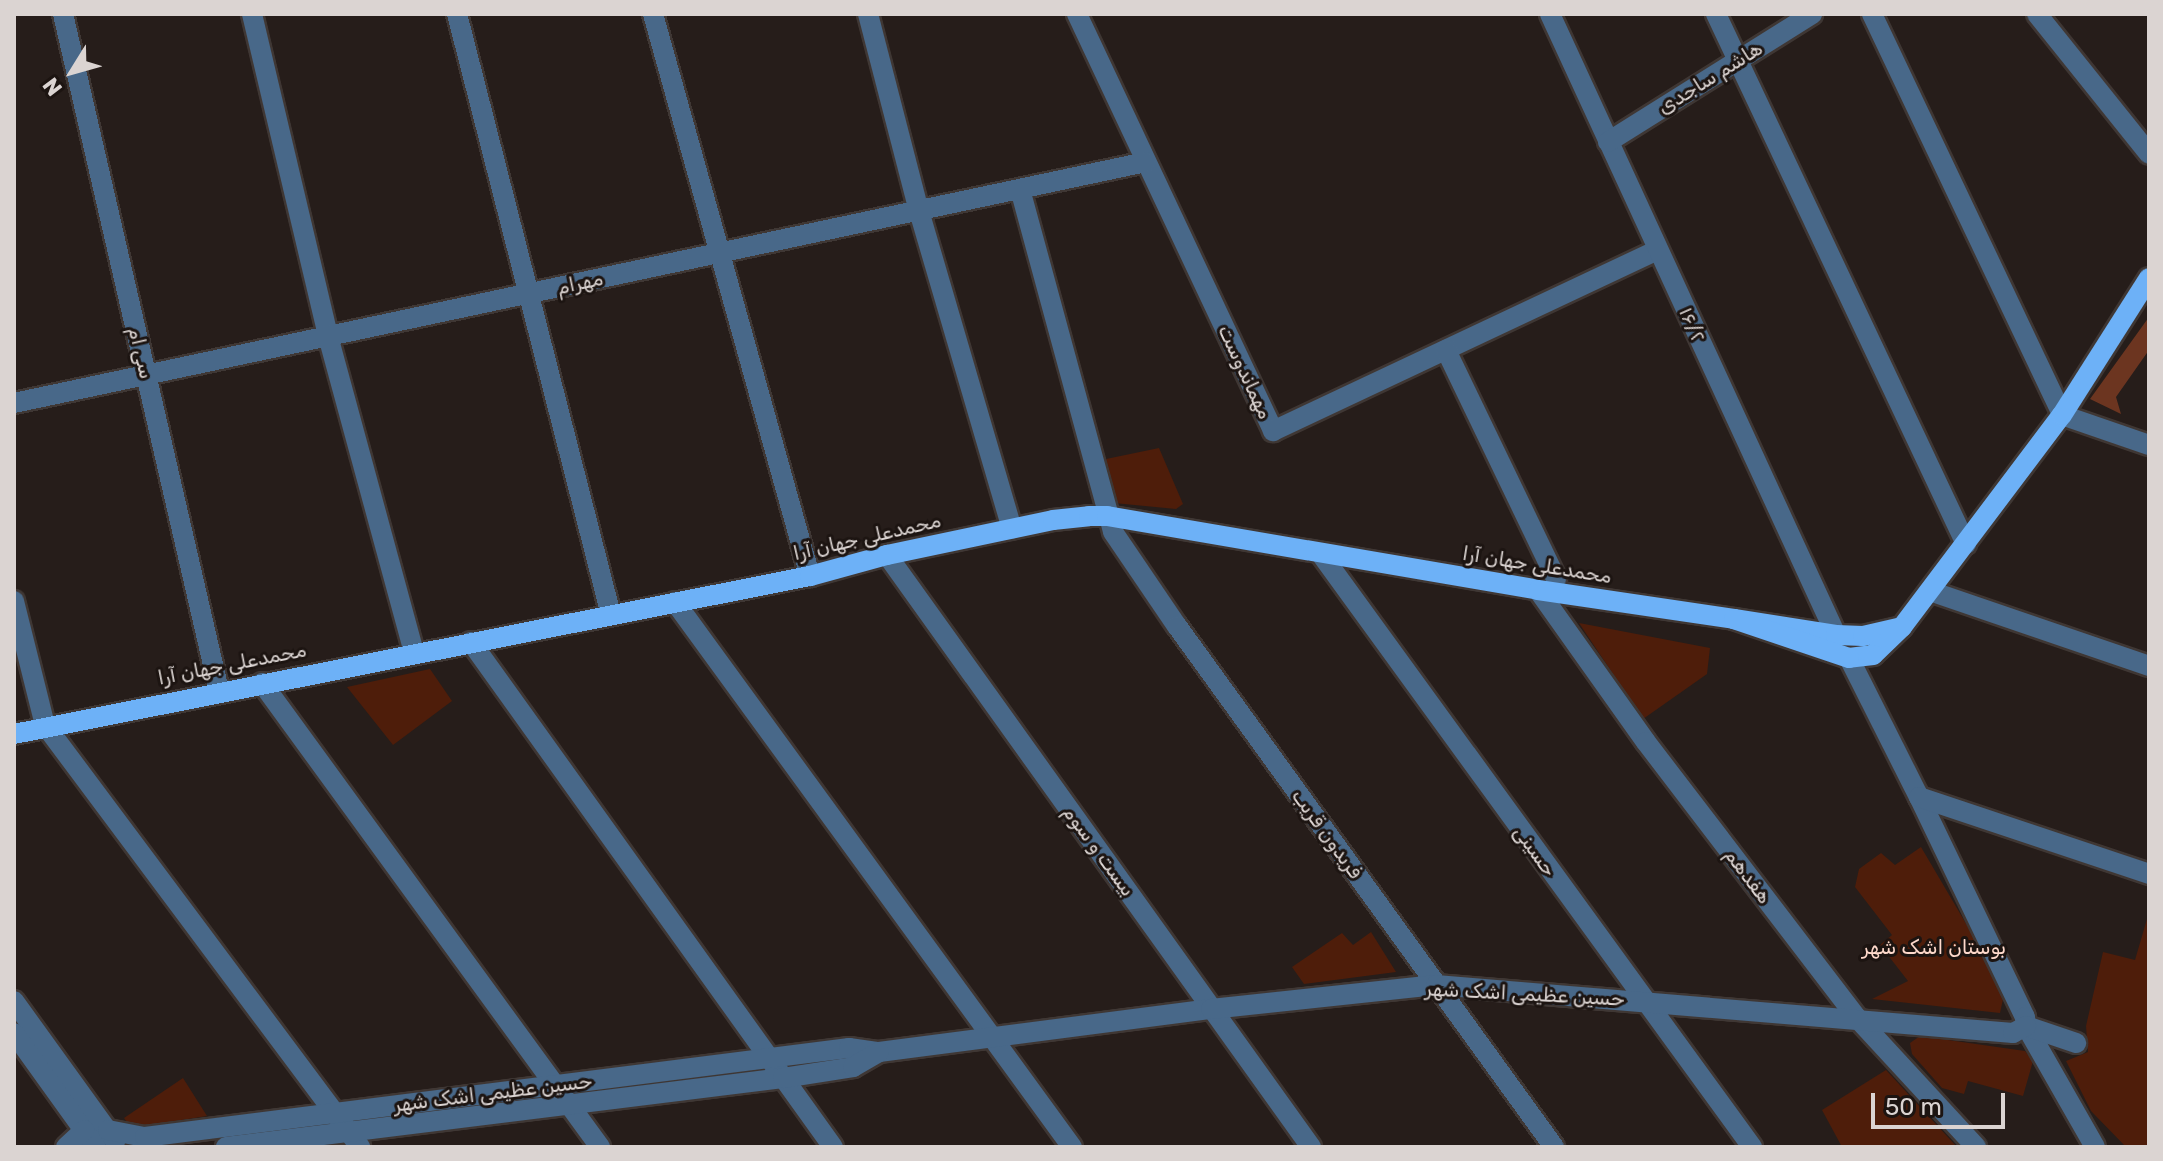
<!DOCTYPE html>
<meta charset="utf-8">
<style>
body{margin:0}
#map{position:relative;width:2163px;height:1161px;overflow:hidden;background:#261d1a;font-family:Rubik,Vazirmatn,sans-serif}
div>[style]{position:absolute}
.green>*{inset:0;background:#4e1d0a}
.forest>*{inset:0;background:#6c3520}
.roads{filter:drop-shadow(2px 0 #3f3734) drop-shadow(-2px 0 #3f3734) drop-shadow(0 2px #3f3734) drop-shadow(0 -2px #3f3734)}
.minor>*{height:20px;margin:-10px;padding:0 10px;transform-origin:10px;border-radius:10px;background:#486889}
.major>*{height:20px;margin:-10px;padding:0 10px;transform-origin:10px;border-radius:10px;background:#6db1f7}
span{translate:-50% -50%;white-space:nowrap;text-align:center;line-height:1.15;-webkit-text-stroke:6px #1c1411;paint-order:stroke}
.street-label{font-size:20px;color:#dbd4d2}
.park-label{font-size:20px;color:#fed9cb}
.frame{position:absolute;inset:0;border:16px solid #dbd4d2;pointer-events:none}
.north{position:absolute;left:32px;top:32px;width:80px;height:80px;-webkit-text-stroke:6px #1c1411;paint-order:stroke;rotate:233deg;font-size:22px;font-weight:700;line-height:32px;text-align:center;color:#dbd4d2}
.north::after{content:'';display:block;margin:auto;width:28px;height:36px;background:#dbd4d2;clip-path:polygon(50% 0,100% 100%,50% 72%,0 100%)}
.scale{position:absolute;left:1871px;top:1093px;width:134px;height:36px;box-sizing:border-box;border:4px solid #dbd4d2;border-top:0;padding-left:10px;font-size:24px;line-height:28px;white-space:nowrap;color:#dbd4d2;-webkit-text-stroke:6px #1c1411;paint-order:stroke}
</style>
<div id="map">
<div class="green">
<div style="clip-path:polygon(1159px 448px,1183px 504px,1176px 509px,1114px 503px,1106px 459px)"></div>
<div style="clip-path:polygon(1579px 623px,1710px 648px,1707px 674px,1643px 719px)"></div>
<div style="clip-path:polygon(430px 669px,452px 701px,393px 745px,347px 687px)"></div>
<div style="clip-path:polygon(1921px 847px,2005px 990px,2000px 1013px,1872px 999px,1908px 981px,1880px 945px,1892px 935px,1855px 887px,1859px 869px,1881px 853px,1895px 865px)"></div>
<div style="clip-path:polygon(2149px 912px,2149px 1147px,2126px 1147px,2091px 1111px,2066px 1061px,2088px 1052px,2086px 1026px,2103px 952px,2135px 960px)"></div>
<div style="clip-path:polygon(1371px 932px,1396px 972px,1304px 984px,1292px 967px,1342px 933px,1353px 945px)"></div>
<div style="clip-path:polygon(1920px 1036px,2025px 1051px,2033px 1061px,2023px 1096px,1968px 1081px,1964px 1094px,1942px 1088px,1912px 1054px,1910px 1043px)"></div>
<div style="clip-path:polygon(1886px 1070px,1957px 1147px,1842px 1147px,1822px 1110px)"></div>
<div style="clip-path:polygon(183px 1078px,207px 1116px,131px 1128px,124px 1118px)"></div>
</div>
<div class="forest">
<div style="clip-path:polygon(2149px 317px,2149px 350px,2116px 397px,2121px 414px,2090px 399px)"></div>
</div>
<div class="roads">
<div class="minor">
<div style="left:63px;top:14px;width:695px;rotate:77.02deg"></div>
<div style="left:252px;top:14px;width:331px;rotate:76.7deg"></div>
<div style="left:328px;top:336px;width:328px;rotate:74.8deg"></div>
<div style="left:457px;top:14px;width:620px;rotate:75.63deg"></div>
<div style="left:653px;top:14px;width:584px;rotate:74.39deg"></div>
<div style="left:868px;top:14px;width:203px;rotate:75.5deg"></div>
<div style="left:919px;top:211px;width:331px;rotate:73.7deg"></div>
<div style="left:1077px;top:14px;width:461px;rotate:64.8deg"></div>
<div style="left:1273px;top:431px;width:425px;rotate:-25.2deg"></div>
<div style="left:1550px;top:14px;width:684px;rotate:65.27deg"></div>
<div style="left:1716px;top:14px;width:586px;rotate:64.75deg"></div>
<div style="left:1872px;top:14px;width:444px;rotate:64.6deg"></div>
<div style="left:2062px;top:415px;width:92px;rotate:19deg"></div>
<div style="left:2037px;top:14px;width:179px;rotate:51.3deg"></div>
<div style="left:1608px;top:142px;width:241px;rotate:-32.1deg"></div>
<div style="left:1020px;top:189px;width:355px;rotate:74.8deg"></div>
<div style="left:1113px;top:532px;width:114px;rotate:55.8deg"></div>
<div style="left:1177px;top:626px;width:643px;rotate:54.11deg"></div>
<div style="left:1446px;top:350px;width:254px;rotate:64.3deg"></div>
<div style="left:14px;top:403px;width:1157px;rotate:-12.02deg"></div>
<div style="left:1321px;top:554px;width:733px;rotate:53.99deg"></div>
<div style="left:887px;top:555px;width:728px;rotate:54.39deg"></div>
<div style="left:1538px;top:590px;width:186px;rotate:54.6deg"></div>
<div style="left:1646px;top:742px;width:349px;rotate:52.6deg"></div>
<div style="left:1858px;top:1019px;width:174px;rotate:47.3deg"></div>
<div style="left:1930px;top:591px;width:231px;rotate:18.9deg"></div>
<div style="left:14px;top:601px;width:128px;rotate:76deg"></div>
<div style="left:45px;top:725px;width:527px;rotate:53.26deg"></div>
<div style="left:675px;top:602px;width:674px;rotate:53.93deg"></div>
<div style="left:471px;top:642px;width:621px;rotate:54.37deg"></div>
<div style="left:1849px;top:658px;width:156px;rotate:63.3deg"></div>
<div style="left:1919px;top:797px;width:244px;rotate:64.3deg"></div>
<div style="left:2025px;top:1017px;width:9px;rotate:84deg"></div>
<div style="left:2026px;top:1026px;width:139px;rotate:60.3deg"></div>
<div style="left:262px;top:683px;width:574px;rotate:53.93deg"></div>
<div style="left:1919px;top:797px;width:243px;rotate:18.5deg"></div>
<div style="left:14px;top:1001px;width:173px;rotate:54.2deg"></div>
<div style="left:2026px;top:1026px;width:53px;rotate:18.8deg"></div>
<div style="left:14px;top:1033px;width:140px;rotate:54.3deg"></div>
<div style="left:108px;top:1130px;width:38px;rotate:11deg"></div>
<div style="left:145px;top:1137px;width:710px;rotate:-7.21deg"></div>
<div style="left:849px;top:1048px;width:30px;rotate:8deg"></div>
<div style="left:879px;top:1052px;width:335px;rotate:-7.4deg"></div>
<div style="left:1211px;top:1009px;width:226px;rotate:-6.1deg"></div>
<div style="left:1436px;top:985px;width:579px;rotate:4.76deg"></div>
<div style="left:2013px;top:1033px;width:15px;rotate:-28deg"></div>
<div style="left:66px;top:1147px;width:25px;rotate:-43deg"></div>
<div style="left:226px;top:1147px;width:561px;rotate:-7.06deg"></div>
<div style="left:783px;top:1078px;width:71px;rotate:-8.9deg"></div>
<div style="left:853px;top:1067px;width:30px;rotate:-30deg"></div>
</div>
<div class="major">
<div style="left:1902px;top:627px;width:266px;rotate:-53deg"></div>
<div style="left:2062px;top:415px;width:162px;rotate:-57.6deg"></div>
<div style="left:14px;top:734px;width:812px;rotate:-11.23deg"></div>
<div style="left:810px;top:576px;width:80px;rotate:-15.3deg"></div>
<div style="left:887px;top:555px;width:170px;rotate:-11.9deg"></div>
<div style="left:1053px;top:520px;width:36px;rotate:-6deg"></div>
<div style="left:1089px;top:516px;width:18px"></div>
<div style="left:1107px;top:516px;width:437px;rotate:9.7deg"></div>
<div style="left:1538px;top:590px;width:198px;rotate:8.4deg"></div>
<div style="left:1734px;top:619px;width:103px;rotate:8.9deg"></div>
<div style="left:1836px;top:635px;width:27px;rotate:2deg"></div>
<div style="left:1863px;top:636px;width:40px;rotate:-13deg"></div>
<div style="left:1902px;top:627px;width:40px;rotate:136deg"></div>
<div style="left:1873px;top:655px;width:24px;rotate:173deg"></div>
<div style="left:1849px;top:658px;width:121px;rotate:-161.3deg"></div>
</div>
</div>
<div class="street-label">
<span style="left:1710px;top:78px;rotate:-32deg">هاشم ساجدی</span>
<span style="left:580px;top:283px;rotate:-12deg">مهرام</span>
<span style="left:1692px;top:325px;rotate:66deg">۱۶/۲</span>
<span style="left:141px;top:353px;rotate:77deg">سی ام</span>
<span style="left:1245px;top:372px;rotate:65deg">مهماندوست</span>
<span style="left:867px;top:537px;rotate:-13deg">محمدعلی جهان آرا</span>
<span style="left:1537px;top:565px;rotate:9deg">محمدعلی جهان آرا</span>
<span style="left:232px;top:664px;rotate:-11deg">محمدعلی جهان آرا</span>
<span style="left:1327px;top:834px;rotate:54deg">فریدون قریب</span>
<span style="left:1099px;top:851px;rotate:54deg">بیست و سوم</span>
<span style="left:1535px;top:851px;rotate:54deg">حسینی</span>
<span style="left:1748px;top:876px;rotate:53deg">هفدهم</span>
<span style="left:1525px;top:994px;rotate:3deg">حسین عظیمی اشک شهر</span>
<span style="left:493px;top:1093px;rotate:-7deg">حسین عظیمی اشک شهر</span>
</div>
<div class="park-label">
<span style="left:1934px;top:947px">بوستان اشک شهر</span>
</div>
<div class="frame"></div>
<div class="north">N</div>
<div class="scale">50 m</div>
</div>
